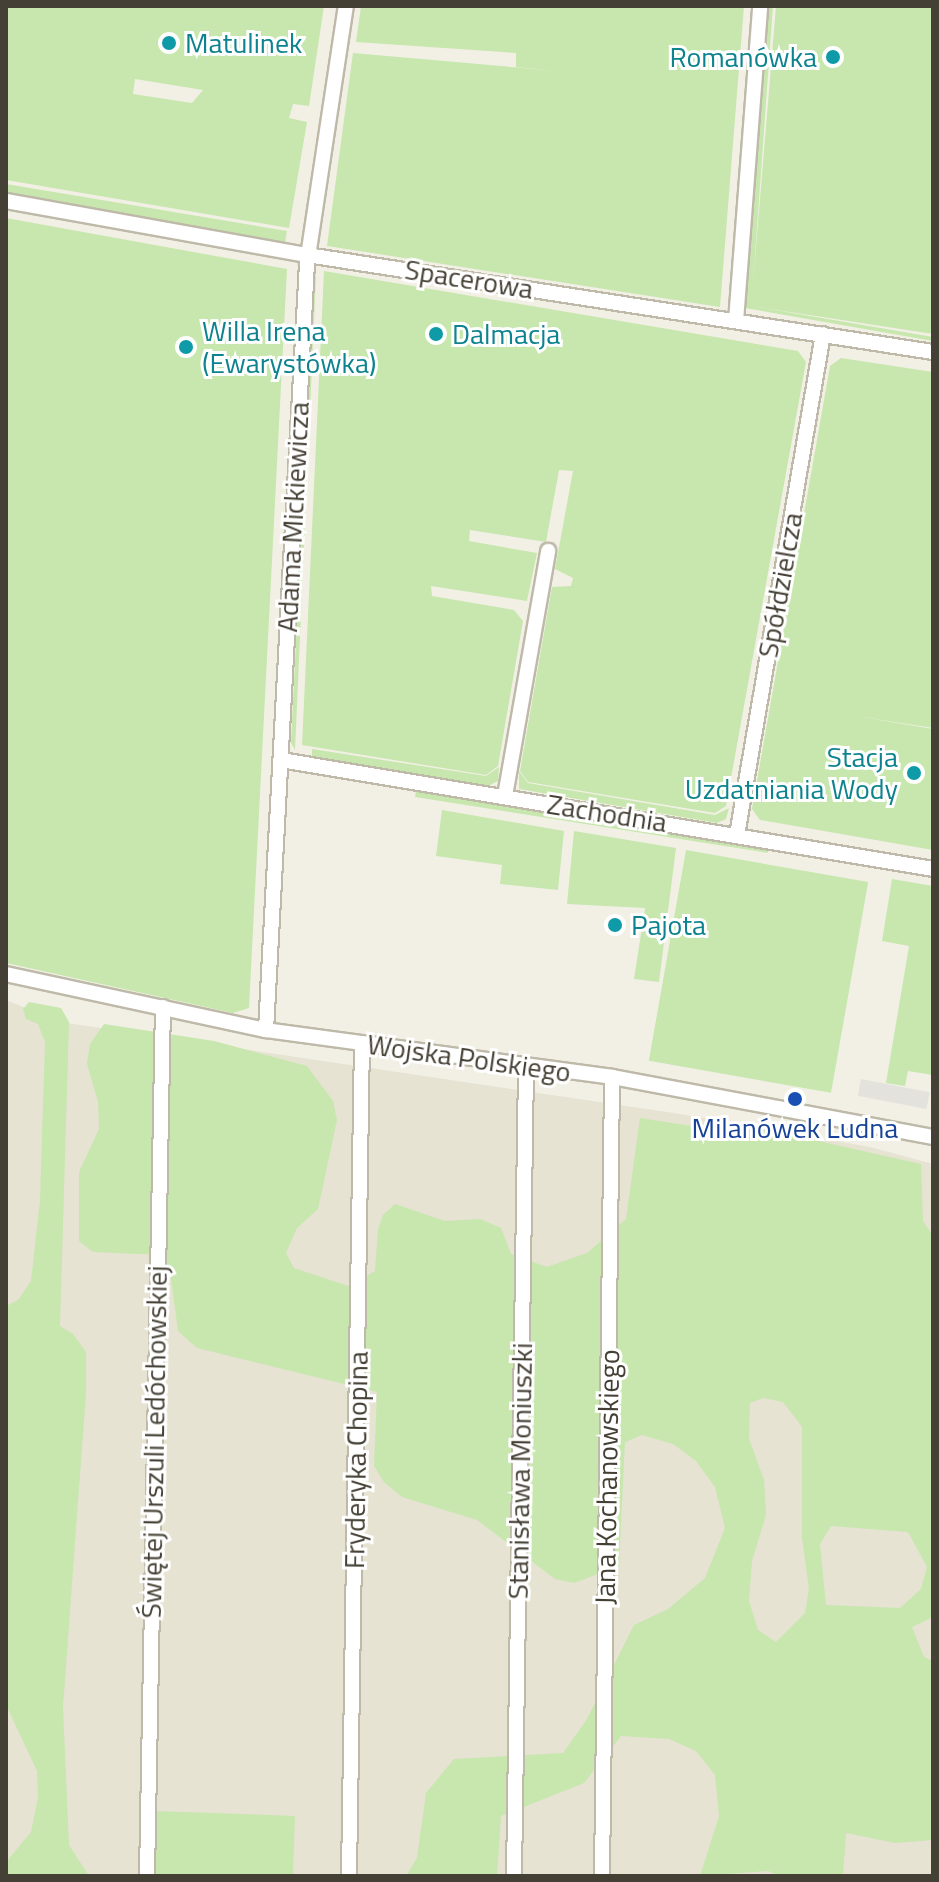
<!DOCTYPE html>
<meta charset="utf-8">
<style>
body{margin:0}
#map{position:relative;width:939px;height:1882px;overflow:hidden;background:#f2f0e5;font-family:"Titillium Web",sans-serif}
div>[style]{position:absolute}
.residential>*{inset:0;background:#e6e3d3}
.green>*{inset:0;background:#c7e7ae;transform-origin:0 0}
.parking>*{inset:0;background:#e3e2dd;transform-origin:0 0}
.roads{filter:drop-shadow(2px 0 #beb9a8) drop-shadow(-2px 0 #beb9a8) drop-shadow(0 2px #beb9a8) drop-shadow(0 -2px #beb9a8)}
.minor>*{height:14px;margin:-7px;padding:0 7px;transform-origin:7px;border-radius:7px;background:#fff}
.dots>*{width:22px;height:22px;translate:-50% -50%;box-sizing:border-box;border:4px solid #fff;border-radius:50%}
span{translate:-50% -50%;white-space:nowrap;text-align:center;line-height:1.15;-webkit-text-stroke:6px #fff;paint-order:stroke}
.culture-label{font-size:28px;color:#0d838f}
.left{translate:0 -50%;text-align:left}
.right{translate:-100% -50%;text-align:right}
.street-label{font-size:28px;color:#454035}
.transit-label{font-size:28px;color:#164399}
.frame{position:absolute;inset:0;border:8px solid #454035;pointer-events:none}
</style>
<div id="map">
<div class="residential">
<div style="clip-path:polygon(6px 1000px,60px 1022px,674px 1113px,870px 1147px,933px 1164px,933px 1876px,6px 1876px)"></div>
</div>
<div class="green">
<div style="clip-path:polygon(evenodd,6px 6px,324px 6px,309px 106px,293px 104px,289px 118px,307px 122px,289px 228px,6px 180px,6px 6px,135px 79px,203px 90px,192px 103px,133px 94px,135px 79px)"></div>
<div style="clip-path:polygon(361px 6px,744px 6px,720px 307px,327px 246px,353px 53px,557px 71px,516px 67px,516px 53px,356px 42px)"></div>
<div style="clip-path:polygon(768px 6px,773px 6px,753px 283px,776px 6px,933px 6px,933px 334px,757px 307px,933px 337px,933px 341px,745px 308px)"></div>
<div style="clip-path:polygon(6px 184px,287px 231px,285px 243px,6px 192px)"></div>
<div style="clip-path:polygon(6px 218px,287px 269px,249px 1008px,233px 1013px,6px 963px)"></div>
<div style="clip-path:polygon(324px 271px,798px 351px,806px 362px,726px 806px,715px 813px,648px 802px,528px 782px,520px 771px,552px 587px,571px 586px,573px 578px,555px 569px,573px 471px,559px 470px,546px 542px,470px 530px,469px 541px,537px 553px,527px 601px,431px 586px,432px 596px,514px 610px,523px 621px,498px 766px,486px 775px,302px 745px)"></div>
<div style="clip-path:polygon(314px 275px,316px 275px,295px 750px,291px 743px)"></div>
<div style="clip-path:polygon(841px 358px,933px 372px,933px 728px,856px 716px,933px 729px,933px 850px,760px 820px,752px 809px,830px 366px)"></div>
<div style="clip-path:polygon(312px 749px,486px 776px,499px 767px,498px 781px,488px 786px,312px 760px)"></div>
<div style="clip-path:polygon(519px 771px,528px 783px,715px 815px,729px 808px,726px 819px,717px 823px,519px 789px)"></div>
<div style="left:416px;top:791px;width:357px;height:6px;rotate:9deg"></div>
<div style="clip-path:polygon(442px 810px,564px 831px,558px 890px,500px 884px,502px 865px,436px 856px)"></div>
<div style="clip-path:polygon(574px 831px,676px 848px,659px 982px,634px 979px,645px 908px,567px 904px)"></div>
<div style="left:686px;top:850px;width:185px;height:214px;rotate:10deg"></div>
<div style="clip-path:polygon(892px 879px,933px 886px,933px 1075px,908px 1071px,905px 1086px,886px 1083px,909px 946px,882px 941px)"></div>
<div style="clip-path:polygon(29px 1002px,61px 1008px,69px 1022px,60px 1326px,73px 1334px,86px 1352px,86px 1393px,63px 1707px,69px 1845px,89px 1876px,6px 1876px,6px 1862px,31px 1832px,38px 1797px,37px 1771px,6px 1705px,6px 1306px,18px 1300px,31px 1281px,40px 1201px,45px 1042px,38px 1024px,26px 1019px,23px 1009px)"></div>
<div style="clip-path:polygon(evenodd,104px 1024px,214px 1041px,307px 1066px,333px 1101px,337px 1120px,318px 1209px,297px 1228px,286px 1253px,294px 1268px,348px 1286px,375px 1271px,378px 1230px,383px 1215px,395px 1204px,445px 1221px,480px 1219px,501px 1228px,511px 1254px,547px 1267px,587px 1253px,626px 1219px,640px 1118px,716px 1130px,769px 1130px,921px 1164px,923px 1221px,933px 1236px,933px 1617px,912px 1627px,924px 1657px,933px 1661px,933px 1840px,895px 1843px,846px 1833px,843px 1876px,779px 1876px,768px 1871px,700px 1876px,719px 1816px,715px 1775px,696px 1751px,669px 1739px,621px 1736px,584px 1783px,501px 1816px,497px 1876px,406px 1876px,417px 1858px,426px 1793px,454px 1759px,563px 1753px,587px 1719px,634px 1625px,668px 1609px,705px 1578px,725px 1528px,715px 1487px,696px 1461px,673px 1444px,642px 1435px,625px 1442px,619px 1566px,574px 1583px,555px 1579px,477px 1520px,402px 1497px,384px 1482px,374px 1466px,377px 1392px,197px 1348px,178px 1331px,170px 1271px,162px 1255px,93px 1252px,79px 1241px,79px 1172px,99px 1129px,98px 1102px,87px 1064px,90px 1044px,104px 1024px,763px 1398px,783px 1402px,802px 1427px,802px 1537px,809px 1589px,805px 1613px,776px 1642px,758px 1630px,749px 1601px,752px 1561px,766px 1515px,764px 1480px,749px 1439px,750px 1403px,763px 1398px,104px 1024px,831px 1526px,908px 1532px,927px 1567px,921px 1589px,900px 1608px,826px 1605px,820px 1544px,831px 1526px)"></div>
<div style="left:153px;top:1811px;width:142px;height:65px;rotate:2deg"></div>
</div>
<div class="parking">
<div style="left:861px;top:1079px;width:70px;height:17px;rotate:11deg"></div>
</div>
<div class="roads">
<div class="minor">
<div style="left:6px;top:201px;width:306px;rotate:10.2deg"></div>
<div style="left:307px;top:255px;width:633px;rotate:8.81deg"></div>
<div style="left:736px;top:321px;width:316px;rotate:-85.6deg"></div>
<div style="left:281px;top:760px;width:661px;rotate:9.49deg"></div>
<div style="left:505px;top:796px;width:249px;rotate:-80deg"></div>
<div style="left:737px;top:835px;width:508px;rotate:-80.26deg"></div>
<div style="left:6px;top:974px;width:266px;rotate:12.2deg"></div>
<div style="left:266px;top:1030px;width:349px;rotate:7.7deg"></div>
<div style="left:612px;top:1077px;width:327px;rotate:10.6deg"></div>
<div style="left:266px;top:1030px;width:768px;rotate:-86.94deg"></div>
<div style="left:307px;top:263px;width:260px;rotate:-81.4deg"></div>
<div style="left:147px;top:1876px;width:869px;rotate:-88.95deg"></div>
<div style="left:349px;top:1876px;width:833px;rotate:-89.11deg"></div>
<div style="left:514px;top:1876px;width:810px;rotate:-89.15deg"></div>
<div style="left:602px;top:1876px;width:799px;rotate:-89.28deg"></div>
</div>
</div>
<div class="dots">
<div style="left:169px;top:43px;background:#0f9aa8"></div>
<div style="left:833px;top:57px;background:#0f9aa8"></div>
<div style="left:436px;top:334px;background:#0f9aa8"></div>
<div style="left:186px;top:347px;background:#0f9aa8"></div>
<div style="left:914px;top:773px;background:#0f9aa8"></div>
<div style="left:615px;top:925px;background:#0f9aa8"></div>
<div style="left:795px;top:1099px;background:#1a4fb4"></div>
</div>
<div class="culture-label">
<span class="left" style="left:185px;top:43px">Matulinek</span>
<span class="right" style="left:817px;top:57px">Romanówka</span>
<span class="left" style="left:202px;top:347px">Willa Irena<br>(Ewarystówka)</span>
<span class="left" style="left:452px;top:334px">Dalmacja</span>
<span class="right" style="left:898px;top:773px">Stacja<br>Uzdatniania Wody</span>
<span class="left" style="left:631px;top:925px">Pajota</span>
</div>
<div class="street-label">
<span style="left:469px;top:279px;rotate:9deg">Spacerowa</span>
<span style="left:293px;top:517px;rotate:-87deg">Adama Mickiewicza</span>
<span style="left:780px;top:585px;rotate:-80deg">Spółdzielcza</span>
<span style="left:607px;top:813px;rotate:9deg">Zachodnia</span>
<span style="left:469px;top:1058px;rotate:8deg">Wojska Polskiego</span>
<span style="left:154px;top:1442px;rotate:-89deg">Świętej Urszuli Ledóchowskiej</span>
<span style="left:356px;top:1460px;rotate:-89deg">Fryderyka Chopina</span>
<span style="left:520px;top:1471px;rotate:-89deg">Stanisława Moniuszki</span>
<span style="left:607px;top:1477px;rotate:-89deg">Jana Kochanowskiego</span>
</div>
<div class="transit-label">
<span style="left:795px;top:1128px">Milanówek Ludna</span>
</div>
<div class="frame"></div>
</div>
